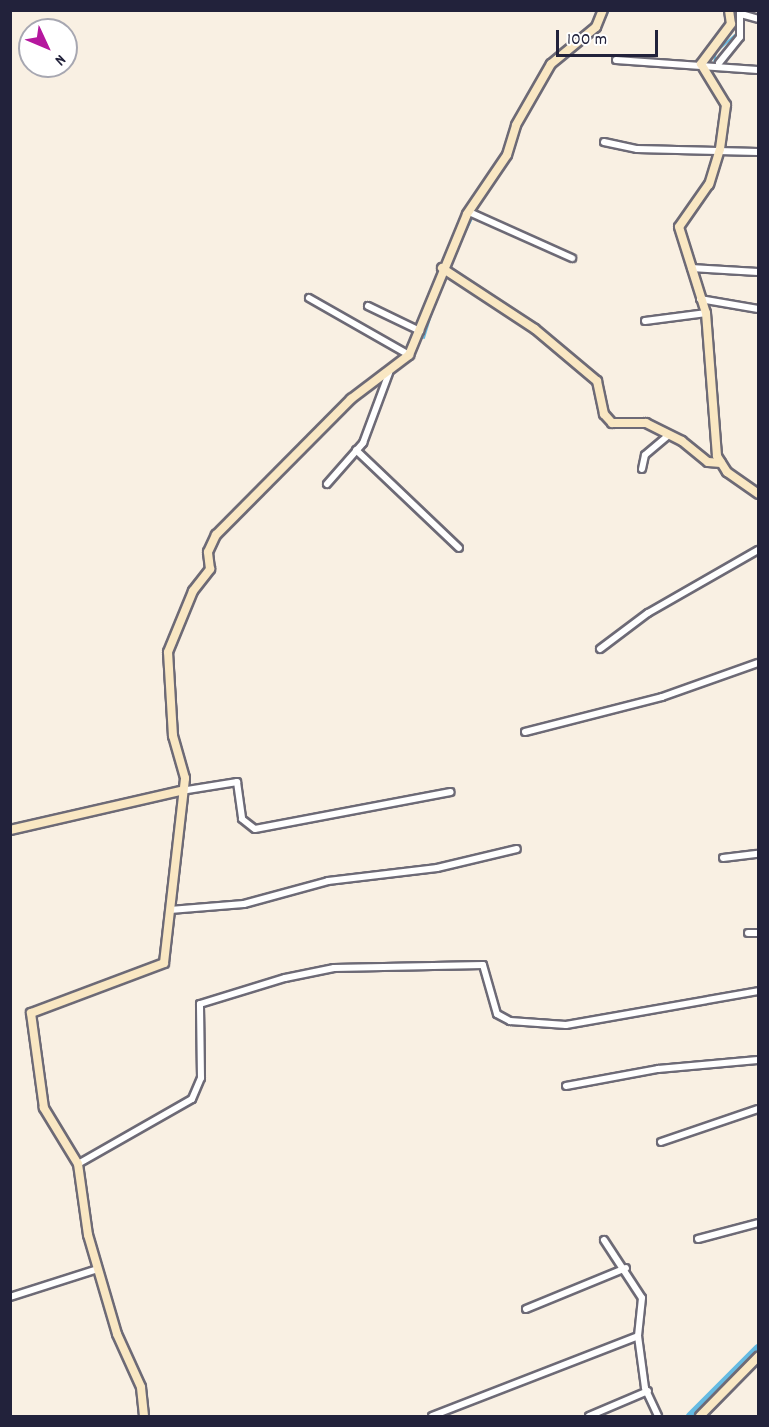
<!DOCTYPE html>
<style>
body{margin:0}
#map{position:relative;width:769px;height:1427px;overflow:hidden;background:#f9f0e3;font-family:Dekko,sans-serif}
div>[style]{position:absolute}
.stream>*{height:2px;margin:-1px;padding:0 1px;transform-origin:1px;border-radius:1px;background:#65bae2}
.canal>*{height:8px;margin:-4px;padding:0 4px;transform-origin:4px;border-radius:4px;background:#65bae2}
.roads{filter:drop-shadow(2px 0 #6d6a76) drop-shadow(-2px 0 #6d6a76) drop-shadow(0 2px #6d6a76) drop-shadow(0 -2px #6d6a76)}
.street>*{height:6px;margin:-3px;padding:0 3px;transform-origin:3px;border-radius:3px;background:#fff}
.secondary>*{height:8px;margin:-4px;padding:0 4px;transform-origin:4px;border-radius:4px;background:#f9e7c3}
span{translate:-50% -50%;white-space:nowrap;text-align:center;line-height:1.15;-webkit-text-stroke:6px #fff;paint-order:stroke}
.frame{position:absolute;inset:0;border:12px solid #22223b;pointer-events:none}
.north{position:absolute;left:18px;top:18px;width:60px;height:60px;box-sizing:border-box;background:#fff;border:2px solid #a7a7b1;border-radius:50%;rotate:134deg;font-size:16px;font-weight:700;line-height:24px;text-align:center;color:#22223b}
.north::after{content:'';display:block;margin:auto;width:21px;height:27px;background:#b5179e;clip-path:polygon(50% 0,100% 100%,50% 72%,0 100%)}
.scale{position:absolute;left:556px;top:30px;width:102px;height:27px;box-sizing:border-box;border:3px solid #22223b;border-top:0;padding-left:8px;font-size:18px;line-height:21px;white-space:nowrap;color:#22223b;-webkit-text-stroke:4px #fff;paint-order:stroke}
</style>
<div id="map">
<div class="stream">
<div style="left:583px;top:43px;width:22px;rotate:-39deg"></div>
<div style="left:600px;top:29px;width:21px;rotate:-65deg"></div>
<div style="left:714px;top:63px;width:11px;rotate:-80deg"></div>
<div style="left:716px;top:52px;width:27px;rotate:-42deg"></div>
<div style="left:736px;top:34px;width:24px;rotate:-90deg"></div>
<div style="left:510px;top:158px;width:24px;rotate:-73deg"></div>
<div style="left:456px;top:251px;width:55px;rotate:-63.9deg"></div>
<div style="left:424px;top:338px;width:34px;rotate:-73deg"></div>
</div>
<div class="canal">
<div style="left:690px;top:1416px;width:96px;rotate:-45deg"></div>
</div>
<div class="roads">
<div class="street">
<div style="left:741px;top:14px;width:18px;rotate:16deg"></div>
<div style="left:616px;top:60px;width:142px;rotate:4deg"></div>
<div style="left:719px;top:63px;width:33px;rotate:-51deg"></div>
<div style="left:740px;top:37px;width:27px;rotate:-90deg"></div>
<div style="left:604px;top:142px;width:34px;rotate:12deg"></div>
<div style="left:637px;top:149px;width:121px;rotate:1.4deg"></div>
<div style="left:469px;top:212px;width:113px;rotate:24.1deg"></div>
<div style="left:691px;top:268px;width:67px;rotate:3.4deg"></div>
<div style="left:309px;top:298px;width:115px;rotate:29.7deg"></div>
<div style="left:700px;top:299px;width:59px;rotate:9.8deg"></div>
<div style="left:368px;top:306px;width:58px;rotate:25.7deg"></div>
<div style="left:645px;top:321px;width:62px;rotate:-7.5deg"></div>
<div style="left:356px;top:450px;width:142px;rotate:43.6deg"></div>
<div style="left:642px;top:469px;width:14px;rotate:-78deg"></div>
<div style="left:645px;top:455px;width:31px;rotate:-40deg"></div>
<div style="left:327px;top:484px;width:55px;rotate:-48.7deg"></div>
<div style="left:363px;top:443px;width:75px;rotate:-69.6deg"></div>
<div style="left:600px;top:649px;width:60px;rotate:-36.9deg"></div>
<div style="left:648px;top:613px;width:127px;rotate:-29.8deg"></div>
<div style="left:525px;top:732px;width:141px;rotate:-14.3deg"></div>
<div style="left:662px;top:697px;width:102px;rotate:-19.5deg"></div>
<div style="left:181px;top:791px;width:57px;rotate:-9.1deg"></div>
<div style="left:237px;top:782px;width:37px;rotate:82deg"></div>
<div style="left:242px;top:819px;width:16px;rotate:38deg"></div>
<div style="left:255px;top:829px;width:199px;rotate:-10.7deg"></div>
<div style="left:723px;top:858px;width:35px;rotate:-7deg"></div>
<div style="left:170px;top:910px;width:74px;rotate:-4.6deg"></div>
<div style="left:244px;top:904px;width:87px;rotate:-15.3deg"></div>
<div style="left:328px;top:881px;width:110px;rotate:-6.8deg"></div>
<div style="left:437px;top:868px;width:82px;rotate:-13.4deg"></div>
<div style="left:748px;top:933px;width:10px"></div>
<div style="left:566px;top:1086px;width:94px;rotate:-10.5deg"></div>
<div style="left:658px;top:1069px;width:100px;rotate:-5.1deg"></div>
<div style="left:661px;top:1142px;width:102px;rotate:-18.8deg"></div>
<div style="left:78px;top:1164px;width:131px;rotate:-29.7deg"></div>
<div style="left:192px;top:1099px;width:23px;rotate:-67deg"></div>
<div style="left:201px;top:1078px;width:74px;rotate:-90.8deg"></div>
<div style="left:200px;top:1004px;width:89px;rotate:-17deg"></div>
<div style="left:285px;top:978px;width:50px;rotate:-11.5deg"></div>
<div style="left:334px;top:968px;width:149px;rotate:-1.2deg"></div>
<div style="left:483px;top:965px;width:51px;rotate:74.1deg"></div>
<div style="left:497px;top:1014px;width:15px;rotate:28deg"></div>
<div style="left:510px;top:1021px;width:56px;rotate:4.1deg"></div>
<div style="left:566px;top:1025px;width:195px;rotate:-10deg"></div>
<div style="left:698px;top:1239px;width:62px;rotate:-14.9deg"></div>
<div style="left:604px;top:1240px;width:69px;rotate:56.8deg"></div>
<div style="left:642px;top:1298px;width:38px;rotate:96deg"></div>
<div style="left:638px;top:1336px;width:52px;rotate:82.3deg"></div>
<div style="left:645px;top:1388px;width:31px;rotate:65deg"></div>
<div style="left:10px;top:1297px;width:92px;rotate:-17.7deg"></div>
<div style="left:526px;top:1309px;width:108px;rotate:-22.3deg"></div>
<div style="left:432px;top:1416px;width:221px;rotate:-21.2deg"></div>
<div style="left:589px;top:1416px;width:64px;rotate:-23deg"></div>
</div>
<div class="secondary">
<div style="left:729px;top:10px;width:14px;rotate:82deg"></div>
<div style="left:731px;top:24px;width:50px;rotate:126.9deg"></div>
<div style="left:701px;top:64px;width:48px;rotate:58.6deg"></div>
<div style="left:726px;top:105px;width:44px;rotate:97.8deg"></div>
<div style="left:720px;top:149px;width:37px;rotate:107deg"></div>
<div style="left:709px;top:184px;width:52px;rotate:124.9deg"></div>
<div style="left:679px;top:227px;width:90px;rotate:72.6deg"></div>
<div style="left:706px;top:313px;width:143px;rotate:85.6deg"></div>
<div style="left:717px;top:456px;width:19px;rotate:58deg"></div>
<div style="left:727px;top:472px;width:38px;rotate:35deg"></div>
<div style="left:442px;top:268px;width:111px;rotate:33.3deg"></div>
<div style="left:535px;top:329px;width:81px;rotate:40deg"></div>
<div style="left:597px;top:381px;width:34px;rotate:78deg"></div>
<div style="left:604px;top:414px;width:12px;rotate:48deg"></div>
<div style="left:612px;top:423px;width:34px"></div>
<div style="left:646px;top:423px;width:40px;rotate:26.6deg"></div>
<div style="left:682px;top:441px;width:33px;rotate:39deg"></div>
<div style="left:708px;top:462px;width:13px;rotate:4deg"></div>
<div style="left:10px;top:830px;width:174px;rotate:-12.9deg"></div>
<div style="left:144px;top:1416px;width:29px;rotate:-96deg"></div>
<div style="left:141px;top:1387px;width:58px;rotate:-114.4deg"></div>
<div style="left:117px;top:1334px;width:103px;rotate:-106.3deg"></div>
<div style="left:88px;top:1235px;width:72px;rotate:-98deg"></div>
<div style="left:78px;top:1164px;width:66px;rotate:-121.3deg"></div>
<div style="left:44px;top:1108px;width:96px;rotate:-97.8deg"></div>
<div style="left:31px;top:1013px;width:142px;rotate:-20.6deg"></div>
<div style="left:164px;top:963px;width:186px;rotate:-83.5deg"></div>
<div style="left:185px;top:778px;width:44px;rotate:-105.9deg"></div>
<div style="left:173px;top:736px;width:84px;rotate:-93.4deg"></div>
<div style="left:168px;top:652px;width:66px;rotate:-67.7deg"></div>
<div style="left:193px;top:591px;width:28px;rotate:-52deg"></div>
<div style="left:210px;top:569px;width:17px;rotate:-97deg"></div>
<div style="left:208px;top:552px;width:19px;rotate:-65deg"></div>
<div style="left:216px;top:535px;width:192px;rotate:-45.2deg"></div>
<div style="left:351px;top:399px;width:73px;rotate:-37.2deg"></div>
<div style="left:409px;top:355px;width:152px;rotate:-67.6deg"></div>
<div style="left:467px;top:214px;width:71px;rotate:-55.9deg"></div>
<div style="left:507px;top:155px;width:31px;rotate:-73deg"></div>
<div style="left:516px;top:125px;width:70px;rotate:-60.2deg"></div>
<div style="left:551px;top:64px;width:58px;rotate:-39.4deg"></div>
<div style="left:596px;top:27px;width:18px;rotate:-68deg"></div>
<div style="left:700px;top:1416px;width:83px;rotate:-45.5deg"></div>
</div>
</div>
<div class="frame"></div>
<div class="north">N</div>
<div class="scale">100 m</div>
</div>
